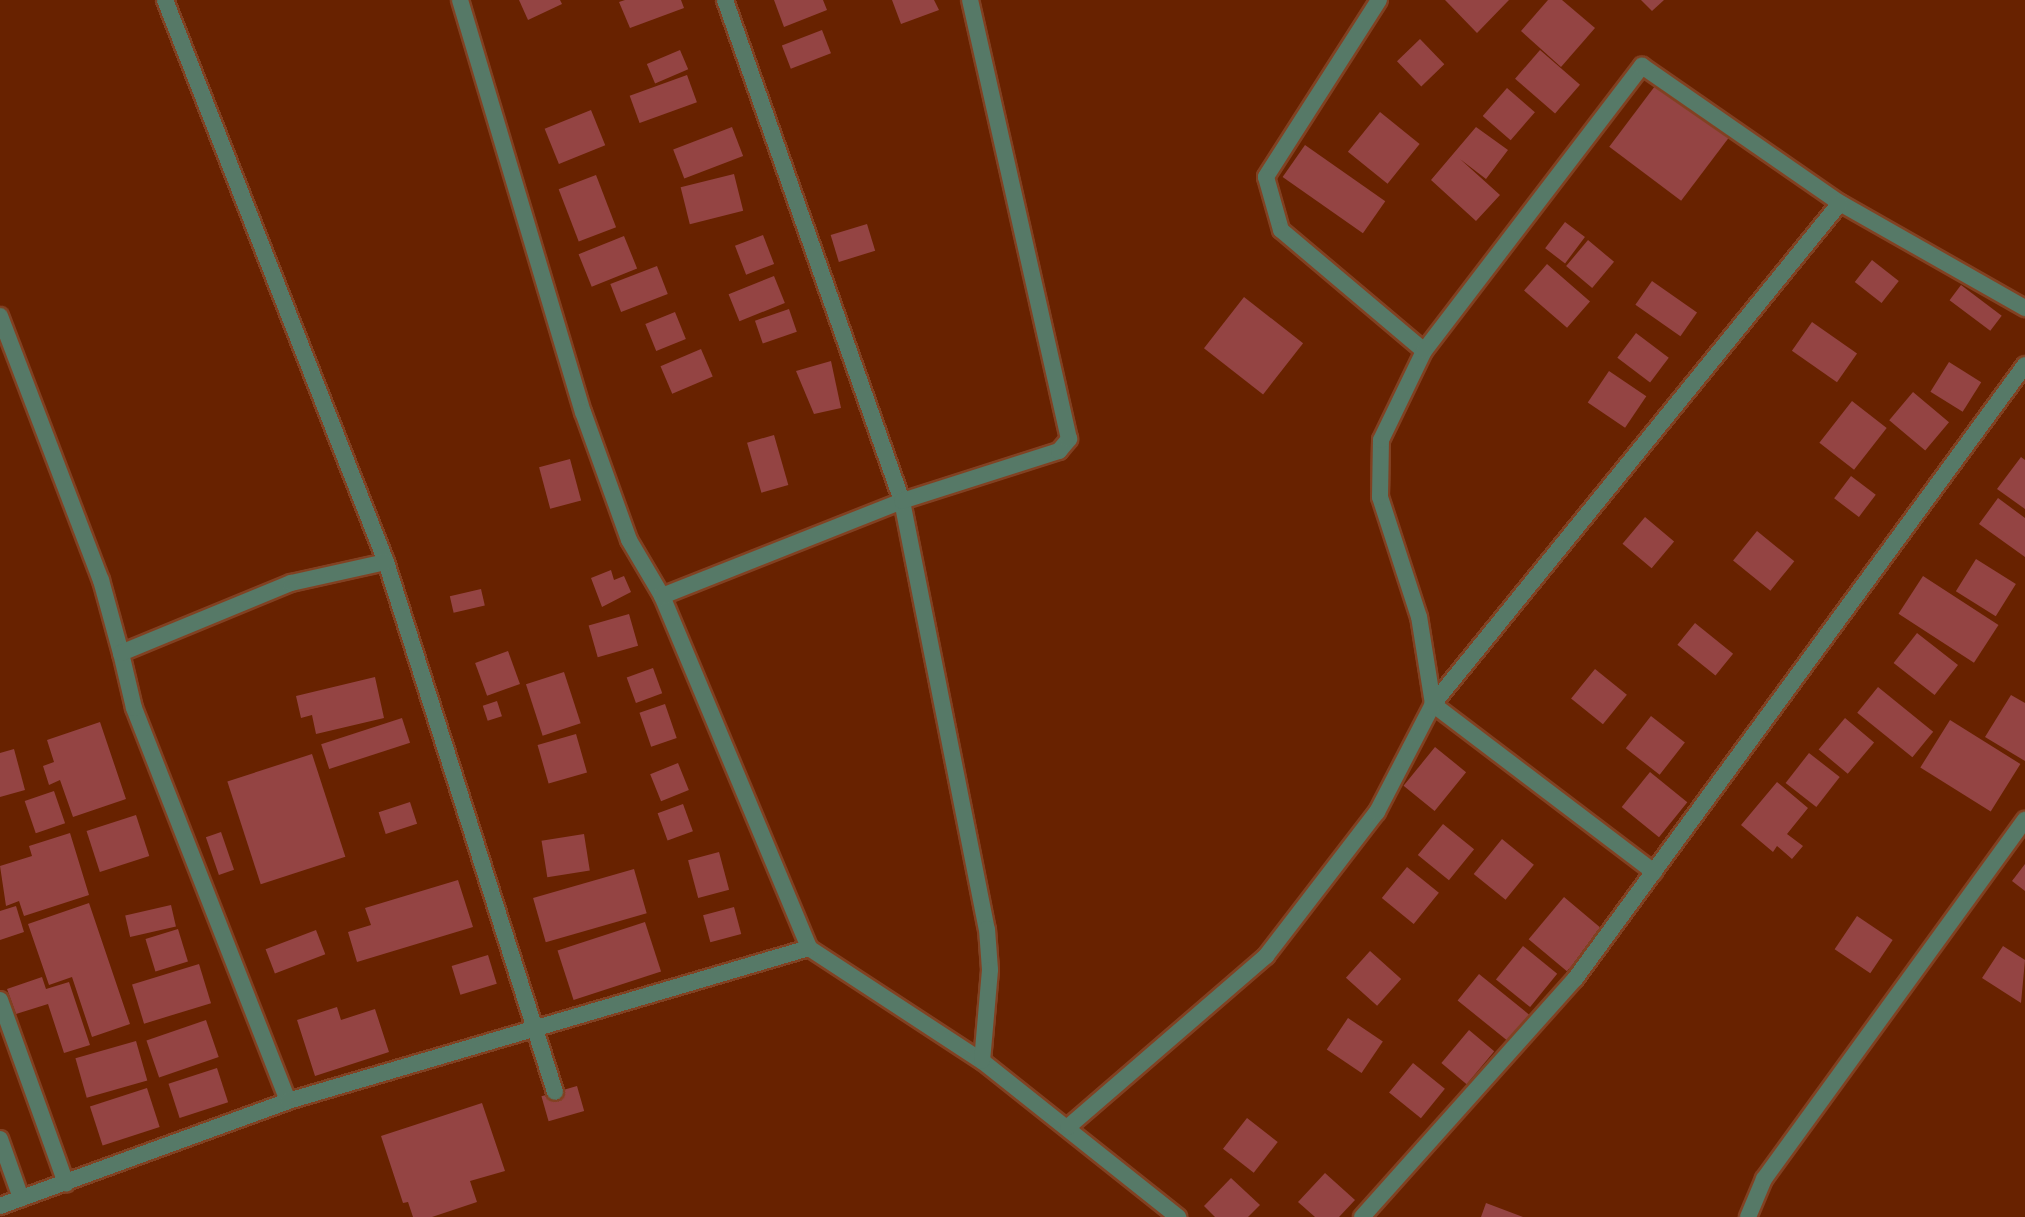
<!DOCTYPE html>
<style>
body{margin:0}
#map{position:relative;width:2025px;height:1217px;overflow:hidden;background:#682200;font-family:Quicksand,sans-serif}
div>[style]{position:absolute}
.building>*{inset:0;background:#944443;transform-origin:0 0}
.roads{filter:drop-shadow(2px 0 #824122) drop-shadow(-2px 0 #824122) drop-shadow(0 2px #824122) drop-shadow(0 -2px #824122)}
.minor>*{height:16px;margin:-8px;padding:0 8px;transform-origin:8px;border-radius:8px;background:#567967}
span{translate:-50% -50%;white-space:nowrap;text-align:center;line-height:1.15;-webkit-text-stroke:7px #38190c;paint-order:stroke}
</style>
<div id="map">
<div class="building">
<div style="clip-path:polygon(519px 0,560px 0,562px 4px,528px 20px)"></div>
<div style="clip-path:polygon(625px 0,681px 0,684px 8px,630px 28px,619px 2px)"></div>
<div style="clip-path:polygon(774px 0,823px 0,827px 10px,784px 27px)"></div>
<div style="clip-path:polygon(892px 0,934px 0,939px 10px,901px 24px)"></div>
<div style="clip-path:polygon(1445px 0,1509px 0,1477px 33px)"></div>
<div style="clip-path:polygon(1548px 0,1562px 0,1595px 28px,1561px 67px,1521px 31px)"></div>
<div style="clip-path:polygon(1641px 0,1664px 0,1652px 11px)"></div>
<div style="left:822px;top:30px;width:25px;height:43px;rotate:69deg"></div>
<div style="left:1420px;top:39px;width:35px;height:32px;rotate:46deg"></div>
<div style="left:680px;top:50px;width:21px;height:36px;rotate:67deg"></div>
<div style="left:1540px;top:50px;width:53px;height:38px;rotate:41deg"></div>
<div style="left:687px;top:75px;width:29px;height:61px;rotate:70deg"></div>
<div style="left:1658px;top:82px;width:90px;height:81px;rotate:37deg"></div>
<div style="left:1507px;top:88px;width:37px;height:37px;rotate:41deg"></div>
<div style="left:591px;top:110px;width:38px;height:50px;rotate:68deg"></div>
<div style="left:1380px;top:112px;width:51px;height:51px;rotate:39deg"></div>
<div style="left:732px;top:127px;width:31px;height:63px;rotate:69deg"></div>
<div style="clip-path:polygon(1476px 127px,1508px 150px,1486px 179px,1460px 159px,1500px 195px,1476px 221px,1431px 180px)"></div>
<div style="left:1305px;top:145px;width:98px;height:39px;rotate:35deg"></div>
<div style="left:734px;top:174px;width:38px;height:55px;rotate:76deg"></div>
<div style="left:596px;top:175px;width:56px;height:40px;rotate:69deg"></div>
<div style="left:1565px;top:222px;width:25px;height:33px;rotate:37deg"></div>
<div style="left:867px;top:224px;width:28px;height:38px;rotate:73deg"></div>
<div style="left:763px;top:235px;width:31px;height:30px;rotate:69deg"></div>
<div style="left:624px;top:236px;width:35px;height:49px;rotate:68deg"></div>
<div style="left:1588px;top:240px;width:34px;height:34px;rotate:40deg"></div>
<div style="left:1872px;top:260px;width:34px;height:28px;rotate:38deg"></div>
<div style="left:1547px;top:264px;width:57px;height:35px;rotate:41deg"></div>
<div style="left:657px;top:266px;width:30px;height:50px;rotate:69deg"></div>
<div style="left:774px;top:276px;width:29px;height:49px;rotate:68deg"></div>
<div style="left:1652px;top:281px;width:55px;height:29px;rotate:35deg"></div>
<div style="left:1961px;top:285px;width:51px;height:19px;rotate:37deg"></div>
<div style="left:1244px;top:297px;width:75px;height:65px;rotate:38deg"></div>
<div style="left:789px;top:309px;width:24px;height:36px;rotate:71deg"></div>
<div style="left:675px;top:312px;width:29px;height:32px;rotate:68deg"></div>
<div style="left:1812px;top:322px;width:55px;height:35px;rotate:35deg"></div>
<div style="left:1636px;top:333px;width:41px;height:31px;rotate:37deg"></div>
<div style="left:701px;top:349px;width:30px;height:44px;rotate:67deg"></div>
<div style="clip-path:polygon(831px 361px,841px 408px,814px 414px,796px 371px)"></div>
<div style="left:1949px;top:362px;width:38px;height:35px;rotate:32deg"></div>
<div style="left:1609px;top:371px;width:45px;height:38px;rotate:34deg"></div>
<div style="left:1913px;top:392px;width:47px;height:37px;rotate:40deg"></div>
<div style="left:1852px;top:401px;width:44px;height:53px;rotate:38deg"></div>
<div style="left:774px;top:435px;width:52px;height:28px;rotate:74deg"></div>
<div style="clip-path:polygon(2021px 457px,2025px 460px,2025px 509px,1997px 489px)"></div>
<div style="left:570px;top:459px;width:43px;height:32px;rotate:75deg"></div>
<div style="left:1851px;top:476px;width:31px;height:28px;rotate:37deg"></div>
<div style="clip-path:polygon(1998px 498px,2025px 518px,2025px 557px,1979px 524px)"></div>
<div style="left:1645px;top:517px;width:38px;height:35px;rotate:40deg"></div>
<div style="left:1757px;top:531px;width:48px;height:38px;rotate:39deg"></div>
<div style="left:1976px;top:559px;width:47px;height:38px;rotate:32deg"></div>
<div style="clip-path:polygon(611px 570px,614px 580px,624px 576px,631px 592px,602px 607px,591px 578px)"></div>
<div style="left:1923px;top:576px;width:90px;height:45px;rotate:33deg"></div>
<div style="left:481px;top:589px;width:17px;height:32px;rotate:77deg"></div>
<div style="left:629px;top:614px;width:33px;height:42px;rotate:74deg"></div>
<div style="left:1695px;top:623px;width:49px;height:28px;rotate:39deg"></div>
<div style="left:1917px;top:633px;width:52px;height:38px;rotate:38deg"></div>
<div style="left:508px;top:651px;width:35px;height:35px;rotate:70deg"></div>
<div style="left:653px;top:668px;width:27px;height:28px;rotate:70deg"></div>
<div style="left:1595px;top:669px;width:41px;height:38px;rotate:39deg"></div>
<div style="left:564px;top:672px;width:54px;height:40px;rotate:72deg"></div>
<div style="clip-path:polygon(375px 677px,384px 718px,316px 734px,312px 715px,301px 718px,296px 696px)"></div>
<div style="left:1878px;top:687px;width:71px;height:33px;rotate:39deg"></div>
<div style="clip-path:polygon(2011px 695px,2025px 703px,2025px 761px,1985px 737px)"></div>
<div style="left:497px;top:701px;width:16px;height:15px;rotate:72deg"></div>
<div style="left:665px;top:704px;width:36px;height:27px;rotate:71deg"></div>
<div style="left:1651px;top:716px;width:43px;height:41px;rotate:38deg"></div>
<div style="left:402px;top:718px;width:26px;height:85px;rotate:72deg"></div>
<div style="left:1845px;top:718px;width:38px;height:41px;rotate:40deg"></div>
<div style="left:1950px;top:720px;width:83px;height:56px;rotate:32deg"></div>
<div style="clip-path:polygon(100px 722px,126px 799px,73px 817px,60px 780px,49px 785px,43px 766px,54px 762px,47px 740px)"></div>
<div style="left:576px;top:734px;width:40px;height:40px;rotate:74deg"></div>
<div style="left:1435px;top:747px;width:40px;height:50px;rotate:39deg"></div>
<div style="clip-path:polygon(14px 749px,25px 790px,0 797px,0 753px)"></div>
<div style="left:1809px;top:753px;width:39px;height:38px;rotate:38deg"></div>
<div style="left:312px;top:754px;width:108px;height:89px;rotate:72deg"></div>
<div style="left:678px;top:763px;width:29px;height:30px;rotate:68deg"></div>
<div style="left:1650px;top:772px;width:48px;height:45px;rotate:39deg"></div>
<div style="clip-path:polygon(1777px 782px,1808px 808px,1787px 834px,1803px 846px,1792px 859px,1777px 846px,1773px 852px,1741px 825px)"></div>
<div style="left:54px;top:791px;width:34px;height:31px;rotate:71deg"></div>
<div style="left:410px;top:802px;width:23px;height:33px;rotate:72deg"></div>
<div style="left:683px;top:804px;width:29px;height:27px;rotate:70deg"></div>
<div style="left:136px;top:815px;width:43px;height:52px;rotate:72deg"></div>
<div style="left:1443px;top:824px;width:40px;height:40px;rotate:39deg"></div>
<div style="left:221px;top:832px;width:40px;height:16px;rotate:71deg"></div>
<div style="clip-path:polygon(70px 833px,89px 895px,24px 916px,19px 901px,6px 906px,0 866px,32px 856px,29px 846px)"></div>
<div style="left:584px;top:834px;width:37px;height:43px;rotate:81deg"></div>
<div style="left:1502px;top:839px;width:41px;height:45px;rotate:39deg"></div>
<div style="left:719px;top:852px;width:39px;height:32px;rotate:75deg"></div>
<div style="clip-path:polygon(2025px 864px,2025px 891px,2012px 881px)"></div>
<div style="left:1407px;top:867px;width:41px;height:40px;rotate:39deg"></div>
<div style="left:634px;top:869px;width:46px;height:105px;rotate:74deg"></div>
<div style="clip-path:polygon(458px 880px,473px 927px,357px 962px,348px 932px,371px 925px,365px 908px)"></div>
<div style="left:1564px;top:897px;width:50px;height:55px;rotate:40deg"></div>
<div style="clip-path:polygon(89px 903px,130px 1024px,92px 1037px,72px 977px,49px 985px,28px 924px)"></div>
<div style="left:171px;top:905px;width:22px;height:47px;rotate:77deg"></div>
<div style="clip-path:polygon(16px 906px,24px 932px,0 940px,0 911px)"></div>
<div style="left:734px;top:907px;width:28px;height:32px;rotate:75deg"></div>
<div style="left:1857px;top:916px;width:43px;height:40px;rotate:34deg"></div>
<div style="left:645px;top:922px;width:52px;height:92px;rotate:72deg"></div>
<div style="left:178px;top:929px;width:34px;height:34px;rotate:73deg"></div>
<div style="left:316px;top:930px;width:26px;height:54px;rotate:69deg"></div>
<div style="left:1523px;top:946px;width:44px;height:43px;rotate:39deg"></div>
<div style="clip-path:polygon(2003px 946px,2025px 960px,2021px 1003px,1982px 978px)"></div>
<div style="left:1370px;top:951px;width:42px;height:36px;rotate:42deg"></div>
<div style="left:488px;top:955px;width:30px;height:38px;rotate:73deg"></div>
<div style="left:199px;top:964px;width:41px;height:70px;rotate:73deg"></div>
<div style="left:1479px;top:974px;width:69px;height:34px;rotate:39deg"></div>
<div style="clip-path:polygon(42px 977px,46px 989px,69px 982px,90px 1045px,64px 1053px,48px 1004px,16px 1014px,7px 989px)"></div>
<div style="clip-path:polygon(337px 1007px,341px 1020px,375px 1009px,389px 1052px,315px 1076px,297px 1020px)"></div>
<div style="left:1348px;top:1018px;width:42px;height:38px;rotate:34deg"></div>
<div style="left:206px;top:1020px;width:39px;height:63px;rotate:71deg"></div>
<div style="left:1469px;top:1030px;width:33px;height:43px;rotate:40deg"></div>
<div style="left:136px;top:1041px;width:41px;height:63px;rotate:74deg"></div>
<div style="left:1413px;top:1063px;width:41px;height:38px;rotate:39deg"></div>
<div style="left:217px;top:1068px;width:36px;height:51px;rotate:72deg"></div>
<div style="left:577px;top:1086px;width:26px;height:37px;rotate:74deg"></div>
<div style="left:147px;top:1088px;width:41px;height:60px;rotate:72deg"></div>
<div style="clip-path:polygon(482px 1103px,505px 1171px,470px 1181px,477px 1202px,432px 1217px,413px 1217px,408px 1202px,403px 1203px,381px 1136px)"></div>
<div style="left:1247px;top:1118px;width:39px;height:39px;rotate:38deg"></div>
<div style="clip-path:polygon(1325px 1173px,1355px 1200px,1339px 1217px,1315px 1217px,1298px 1202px)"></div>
<div style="clip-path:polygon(1231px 1178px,1260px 1205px,1248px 1217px,1215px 1217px,1204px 1206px)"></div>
<div style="clip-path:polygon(1486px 1203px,1523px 1217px,1481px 1217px)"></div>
</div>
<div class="roads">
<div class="minor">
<div style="left:165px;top:0;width:604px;rotate:68.53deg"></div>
<div style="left:386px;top:562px;width:556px;rotate:72.31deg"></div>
<div style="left:460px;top:0;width:430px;rotate:73.4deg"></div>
<div style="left:583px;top:412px;width:136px;rotate:70.2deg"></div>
<div style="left:629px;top:540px;width:65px;rotate:59.5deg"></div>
<div style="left:662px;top:596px;width:381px;rotate:67.3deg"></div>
<div style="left:809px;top:948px;width:207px;rotate:33.2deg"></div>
<div style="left:982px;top:1061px;width:251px;rotate:38.5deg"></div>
<div style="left:725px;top:0;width:531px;rotate:70.54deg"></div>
<div style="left:902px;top:501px;width:436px;rotate:78.8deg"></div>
<div style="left:987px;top:929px;width:41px;rotate:85.8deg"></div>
<div style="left:990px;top:970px;width:91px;rotate:95deg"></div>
<div style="left:1379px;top:0;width:210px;rotate:122.6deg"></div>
<div style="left:1266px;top:177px;width:55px;rotate:74.2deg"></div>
<div style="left:1281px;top:230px;width:187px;rotate:40.2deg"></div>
<div style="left:0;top:316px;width:283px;rotate:69.1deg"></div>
<div style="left:101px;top:580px;width:76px;rotate:74.7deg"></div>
<div style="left:662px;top:596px;width:258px;rotate:-21.6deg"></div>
<div style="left:902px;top:501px;width:165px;rotate:-17.7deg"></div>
<div style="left:1059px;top:451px;width:16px;rotate:-50deg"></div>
<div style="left:1069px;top:439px;width:450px;rotate:-102.7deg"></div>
<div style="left:1654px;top:872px;width:278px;rotate:-142.8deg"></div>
<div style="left:1433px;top:704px;width:88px;rotate:-99.1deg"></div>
<div style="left:1419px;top:617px;width:126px;rotate:-108deg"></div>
<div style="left:1380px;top:497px;width:57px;rotate:-89deg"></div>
<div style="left:1381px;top:440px;width:99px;rotate:-64.2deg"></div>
<div style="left:1424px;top:351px;width:359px;rotate:-52.6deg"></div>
<div style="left:1642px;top:66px;width:241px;rotate:34.7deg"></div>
<div style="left:1840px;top:203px;width:213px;rotate:29.6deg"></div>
<div style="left:0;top:1000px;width:195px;rotate:70.2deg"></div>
<div style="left:288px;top:1101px;width:422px;rotate:-111.4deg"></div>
<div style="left:134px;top:708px;width:57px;rotate:-103.3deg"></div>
<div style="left:121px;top:653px;width:184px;rotate:-22.4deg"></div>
<div style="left:291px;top:583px;width:97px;rotate:-12.5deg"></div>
<div style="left:1068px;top:1127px;width:262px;rotate:-40.8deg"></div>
<div style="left:1266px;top:956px;width:182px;rotate:-52.4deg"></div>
<div style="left:1377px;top:812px;width:122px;rotate:-62.6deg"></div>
<div style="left:1433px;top:704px;width:645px;rotate:-50.91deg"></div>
<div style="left:0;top:1139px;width:63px;rotate:70.4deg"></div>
<div style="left:0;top:1206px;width:307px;rotate:-20deg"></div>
<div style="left:288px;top:1101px;width:543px;rotate:-16.37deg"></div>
<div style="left:1362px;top:1217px;width:319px;rotate:-48.2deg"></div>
<div style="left:1575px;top:979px;width:761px;rotate:-53.76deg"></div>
<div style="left:1748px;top:1217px;width:41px;rotate:-67.2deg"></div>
<div style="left:1764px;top:1179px;width:444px;rotate:-54deg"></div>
</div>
</div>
</div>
